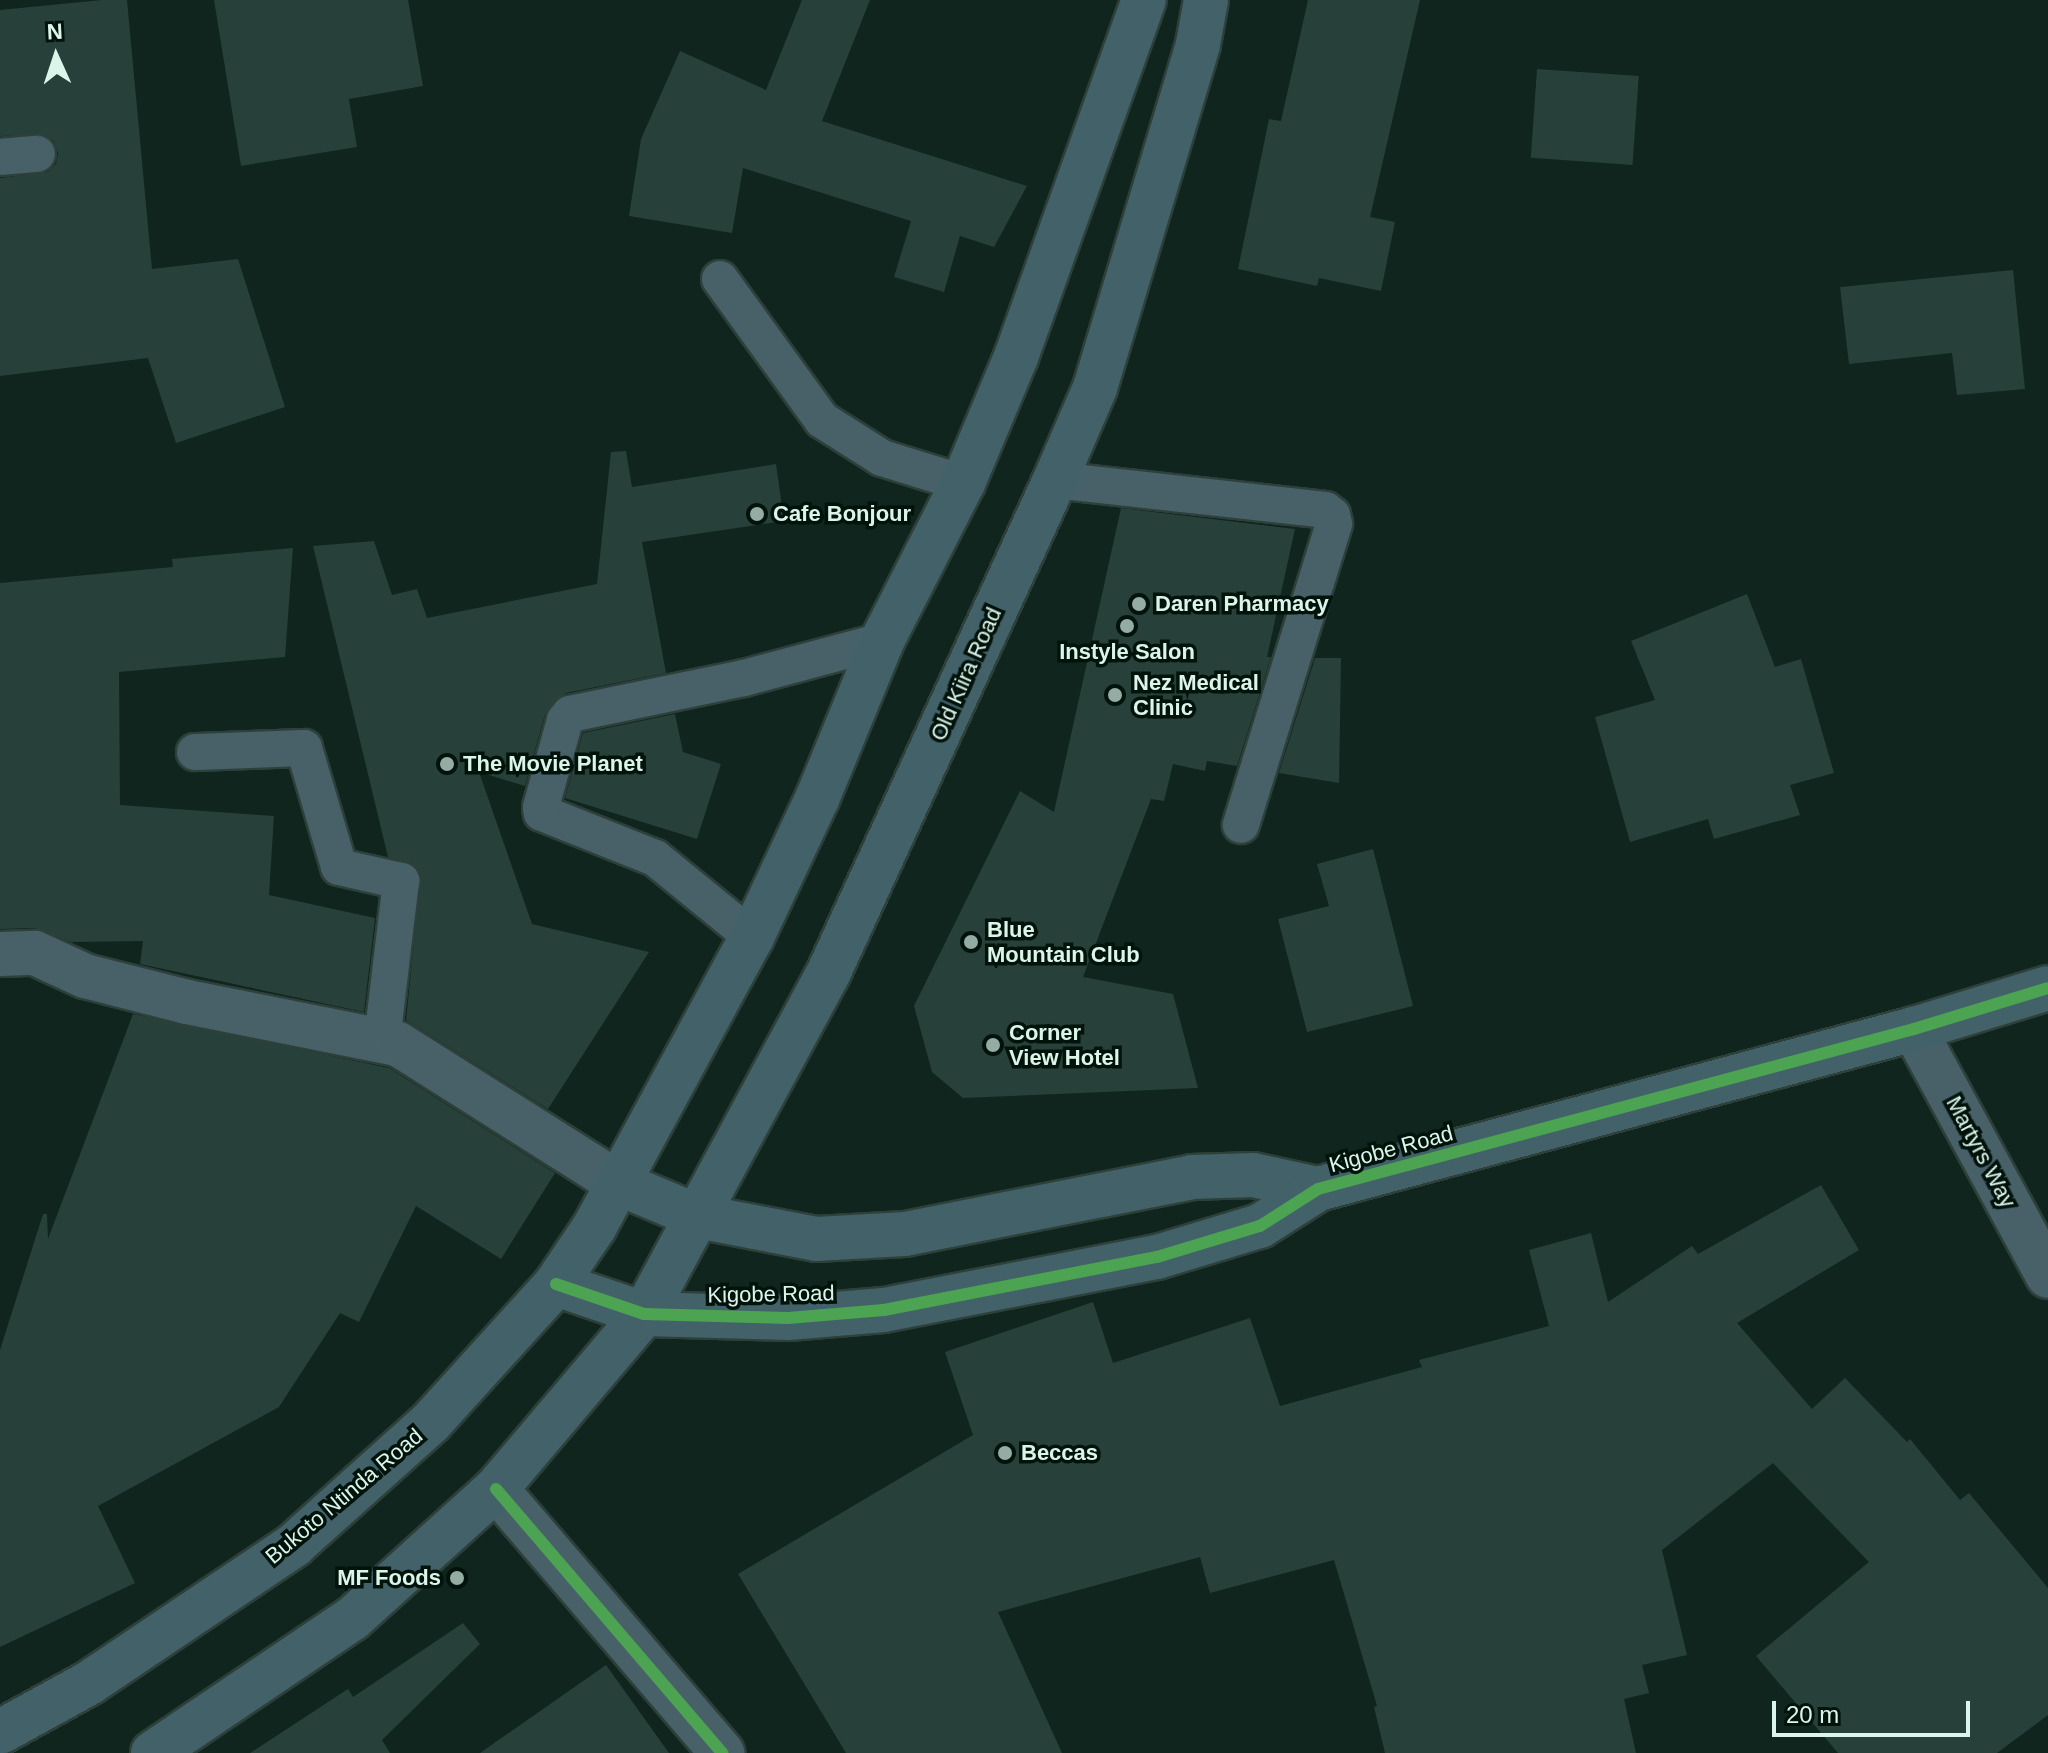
<!DOCTYPE html>
<style>
body{margin:0}
#map{position:relative;width:2048px;height:1753px;overflow:hidden;background:#0f251e;font-family:Helvetica,sans-serif}
div>[style]{position:absolute}
.building>*{inset:0;background:#28403a;transform-origin:0 0}
.roads{filter:drop-shadow(2px 0 #2d403a) drop-shadow(-2px 0 #2d403a) drop-shadow(0 2px #2d403a) drop-shadow(0 -2px #2d403a)}
.lane>*{height:36px;margin:-18px;padding:0 18px;transform-origin:18px;border-radius:18px;background:#486169}
.street>*{height:44px;margin:-22px;padding:0 22px;transform-origin:22px;border-radius:22px;background:#486169}
.secondary>*{height:44px;margin:-22px;padding:0 22px;transform-origin:22px;border-radius:22px;background:#426169}
.cycleway>*{height:12px;margin:-6px;padding:0 6px;transform-origin:6px;border-radius:6px;background:#4ca352}
.dots>*{width:22px;height:22px;translate:-50% -50%;box-sizing:border-box;border:4px solid #02130c;border-radius:50%}
span{translate:-50% -50%;white-space:nowrap;text-align:center;line-height:1.15;-webkit-text-stroke:7px #02130c;paint-order:stroke}
.poi-label{font-size:22px;color:#dcf5ea;font-weight:700}
.left{translate:0 -50%;text-align:left}
.right{translate:-100% -50%;text-align:right}
.street-label{font-size:22px;color:#dcf5ea}
.north{position:absolute;left:16px;top:16px;width:80px;height:80px;-webkit-text-stroke:6px #02130c;paint-order:stroke;rotate:357deg;font-size:22px;font-weight:700;line-height:32px;text-align:center;color:#dcf5ea}
.north::after{content:'';display:block;margin:auto;width:28px;height:36px;background:#dcf5ea;clip-path:polygon(50% 0,100% 100%,50% 72%,0 100%)}
.scale{position:absolute;left:1772px;top:1701px;width:198px;height:36px;box-sizing:border-box;border:4px solid #dcf5ea;border-top:0;padding-left:10px;font-size:24px;line-height:28px;white-space:nowrap;color:#dcf5ea;-webkit-text-stroke:6px #02130c;paint-order:stroke}
</style>
<div id="map">
<div class="building">
<div style="clip-path:polygon(102px 0,127px 0,152px 269px,238px 259px,285px 407px,176px 443px,148px 358px,0 376px,0 178px,48px 172px,56px 164px,58px 153px,54px 141px,45px 135px,0 136px,0 10px)"></div>
<div style="clip-path:polygon(214px 0,408px 0,423px 86px,349px 99px,357px 147px,241px 166px)"></div>
<div style="clip-path:polygon(802px 0,870px 0,822px 121px,1027px 186px,994px 247px,960px 236px,944px 292px,894px 277px,911px 221px,743px 168px,732px 233px,629px 216px,641px 139px,680px 51px,766px 90px)"></div>
<div style="clip-path:polygon(1308px 0,1420px 0,1370px 217px,1395px 222px,1381px 291px,1319px 278px,1317px 286px,1238px 269px,1269px 119px,1281px 121px)"></div>
<div style="left:1537px;top:69px;width:102px;height:89px;rotate:4deg"></div>
<div style="clip-path:polygon(2013px 270px,2025px 389px,1957px 395px,1952px 353px,1849px 364px,1840px 287px)"></div>
<div style="clip-path:polygon(626px 451px,632px 487px,776px 464px,784px 521px,642px 542px,666px 673px,566px 693px,555px 700px,545px 714px,525px 786px,479px 772px,532px 924px,649px 952px,548px 1109px,406px 1020px,421px 874px,414px 865px,388px 857px,313px 546px,374px 541px,392px 595px,417px 589px,427px 618px,597px 584px,611px 452px)"></div>
<div style="clip-path:polygon(1121px 508px,1295px 529px,1267px 657px,1271px 657px,1237px 766px,1207px 761px,1205px 771px,1173px 764px,1164px 801px,1151px 799px,1083px 977px,1173px 994px,1198px 1088px,963px 1098px,932px 1072px,914px 1006px,1020px 791px,1054px 812px)"></div>
<div style="clip-path:polygon(293px 548px,285px 657px,119px 672px,120px 805px,274px 816px,269px 895px,375px 918px,364px 1012px,140px 964px,143px 941px,71px 942px,35px 928px,0 929px,0 583px,173px 567px,172px 559px)"></div>
<div style="clip-path:polygon(1747px 594px,1775px 667px,1801px 659px,1834px 773px,1790px 785px,1800px 815px,1714px 839px,1708px 819px,1630px 842px,1595px 717px,1655px 700px,1631px 641px)"></div>
<div style="clip-path:polygon(1315px 658px,1341px 658px,1339px 783px,1279px 773px)"></div>
<div style="clip-path:polygon(675px 714px,683px 752px,721px 764px,697px 839px,565px 798px,583px 733px)"></div>
<div style="clip-path:polygon(1373px 849px,1413px 1006px,1307px 1032px,1278px 919px,1329px 906px,1317px 864px)"></div>
<div style="clip-path:polygon(133px 1014px,389px 1068px,555px 1173px,501px 1259px,416px 1206px,359px 1322px,340px 1313px,279px 1407px,98px 1506px,135px 1583px,0 1647px,0 1350px,43px 1214px,47px 1214px,48px 1239px)"></div>
<div style="clip-path:polygon(1821px 1185px,1859px 1250px,1737px 1323px,1812px 1409px,1845px 1378px,1907px 1442px,1910px 1439px,1960px 1500px,1969px 1493px,2048px 1588px,2048px 1715px,1997px 1753px,1838px 1753px,1756px 1656px,1869px 1562px,1773px 1463px,1662px 1550px,1687px 1655px,1642px 1665px,1649px 1693px,1624px 1699px,1636px 1753px,1385px 1753px,1374px 1707px,1377px 1706px,1334px 1560px,1210px 1593px,1200px 1557px,998px 1612px,1062px 1753px,846px 1753px,738px 1574px,973px 1435px,945px 1352px,1093px 1302px,1113px 1363px,1250px 1318px,1280px 1406px,1422px 1367px,1419px 1360px,1549px 1326px,1529px 1250px,1591px 1233px,1608px 1302px,1692px 1246px,1698px 1254px)"></div>
<div style="clip-path:polygon(463px 1623px,480px 1644px,382px 1740px,390px 1753px,250px 1753px,348px 1689px,353px 1697px)"></div>
<div style="clip-path:polygon(606px 1665px,669px 1753px,480px 1753px)"></div>
</div>
<div class="roads">
<div class="lane">
<div style="left:0;top:157px;width:37px;rotate:-5deg"></div>
<div style="left:720px;top:279px;width:174px;rotate:54.1deg"></div>
<div style="left:822px;top:420px;width:71px;rotate:32.3deg"></div>
<div style="left:882px;top:458px;width:85px;rotate:17.2deg"></div>
<div style="left:1055px;top:480px;width:272px;rotate:6.3deg"></div>
<div style="left:1325px;top:510px;width:9px;rotate:36deg"></div>
<div style="left:1332px;top:515px;width:9px;rotate:77deg"></div>
<div style="left:1334px;top:524px;width:315px;rotate:107.2deg"></div>
<div style="left:195px;top:752px;width:109px;rotate:-2.1deg"></div>
<div style="left:304px;top:748px;width:124px;rotate:73.6deg"></div>
<div style="left:339px;top:867px;width:64px;rotate:12.7deg"></div>
<div style="left:401px;top:881px;width:161px;rotate:96.8deg"></div>
<div style="left:752px;top:937px;width:125px;rotate:-140.8deg"></div>
<div style="left:655px;top:858px;width:122px;rotate:-158.3deg"></div>
<div style="left:542px;top:813px;width:6px;rotate:-99deg"></div>
<div style="left:541px;top:807px;width:90px;rotate:-74.6deg"></div>
<div style="left:565px;top:720px;width:8px;rotate:-50deg"></div>
<div style="left:570px;top:714px;width:178px;rotate:-11.7deg"></div>
<div style="left:744px;top:678px;width:143px;rotate:-15deg"></div>
</div>
<div class="street">
<div style="left:0;top:954px;width:35px;rotate:-2deg"></div>
<div style="left:35px;top:953px;width:55px;rotate:24.7deg"></div>
<div style="left:85px;top:976px;width:105px;rotate:14.3deg"></div>
<div style="left:187px;top:1002px;width:215px;rotate:11.3deg"></div>
<div style="left:398px;top:1044px;width:260px;rotate:32.3deg"></div>
<div style="left:1914px;top:1029px;width:281px;rotate:61.5deg"></div>
<div style="left:496px;top:1489px;width:348px;rotate:49.4deg"></div>
</div>
<div class="secondary">
<div style="left:618px;top:1183px;width:86px;rotate:22.7deg"></div>
<div style="left:697px;top:1216px;width:121px;rotate:10.9deg"></div>
<div style="left:816px;top:1239px;width:89px;rotate:-3.2deg"></div>
<div style="left:905px;top:1234px;width:293px;rotate:-11.2deg"></div>
<div style="left:1192px;top:1177px;width:61px;rotate:-1.9deg"></div>
<div style="left:1253px;top:1175px;width:66px;rotate:12.2deg"></div>
<div style="left:556px;top:1284px;width:93px;rotate:18.8deg"></div>
<div style="left:644px;top:1314px;width:144px;rotate:1.6deg"></div>
<div style="left:788px;top:1318px;width:96px;rotate:-4.8deg"></div>
<div style="left:884px;top:1310px;width:278px;rotate:-11deg"></div>
<div style="left:1157px;top:1257px;width:108px;rotate:-16.8deg"></div>
<div style="left:1260px;top:1226px;width:69px;rotate:-32.5deg"></div>
<div style="left:1318px;top:1189px;width:617px;rotate:-15.03deg"></div>
<div style="left:1914px;top:1029px;width:140px;rotate:-17deg"></div>
<div style="left:0;top:1732px;width:102px;rotate:-28.8deg"></div>
<div style="left:89px;top:1683px;width:247px;rotate:-33.9deg"></div>
<div style="left:294px;top:1545px;width:184px;rotate:-41.9deg"></div>
<div style="left:431px;top:1422px;width:186px;rotate:-47.8deg"></div>
<div style="left:556px;top:1284px;width:70px;rotate:-56.1deg"></div>
<div style="left:595px;top:1226px;width:329px;rotate:-61.5deg"></div>
<div style="left:752px;top:937px;width:153px;rotate:-64.8deg"></div>
<div style="left:817px;top:799px;width:171px;rotate:-67.6deg"></div>
<div style="left:882px;top:641px;width:178px;rotate:-62.9deg"></div>
<div style="left:963px;top:483px;width:137px;rotate:-67.2deg"></div>
<div style="left:1016px;top:357px;width:379px;rotate:-70.3deg"></div>
<div style="left:153px;top:1753px;width:240px;rotate:-34deg"></div>
<div style="left:352px;top:1619px;width:194px;rotate:-42.1deg"></div>
<div style="left:496px;top:1489px;width:229px;rotate:-49.8deg"></div>
<div style="left:644px;top:1314px;width:387px;rotate:-61.6deg"></div>
<div style="left:828px;top:974px;width:544px;rotate:-65.32deg"></div>
<div style="left:1055px;top:480px;width:100px;rotate:-66.5deg"></div>
<div style="left:1095px;top:388px;width:359px;rotate:-73.3deg"></div>
<div style="left:1198px;top:44px;width:45px;rotate:-79.7deg"></div>
</div>
</div>
<div class="cycleway">
<div style="left:556px;top:1284px;width:93px;rotate:18.8deg"></div>
<div style="left:644px;top:1314px;width:144px;rotate:1.6deg"></div>
<div style="left:788px;top:1318px;width:96px;rotate:-4.8deg"></div>
<div style="left:884px;top:1310px;width:278px;rotate:-11deg"></div>
<div style="left:1157px;top:1257px;width:108px;rotate:-16.8deg"></div>
<div style="left:1260px;top:1226px;width:69px;rotate:-32.5deg"></div>
<div style="left:1318px;top:1189px;width:617px;rotate:-15.03deg"></div>
<div style="left:1914px;top:1029px;width:140px;rotate:-17deg"></div>
<div style="left:496px;top:1489px;width:348px;rotate:49.4deg"></div>
</div>
<div class="dots">
<div style="left:757px;top:514px;background:#94aca3"></div>
<div style="left:1139px;top:604px;background:#94aca3"></div>
<div style="left:1127px;top:626px;background:#94aca3"></div>
<div style="left:1115px;top:695px;background:#94aca3"></div>
<div style="left:447px;top:764px;background:#94aca3"></div>
<div style="left:971px;top:942px;background:#94aca3"></div>
<div style="left:993px;top:1045px;background:#94aca3"></div>
<div style="left:1005px;top:1453px;background:#94aca3"></div>
<div style="left:457px;top:1578px;background:#94aca3"></div>
</div>
<div class="poi-label">
<span class="left" style="left:773px;top:514px">Cafe Bonjour</span>
<span class="left" style="left:1155px;top:604px">Daren Pharmacy</span>
<span style="left:1127px;top:652px">Instyle Salon</span>
<span class="left" style="left:1133px;top:695px">Nez Medical<br>Clinic</span>
<span class="left" style="left:463px;top:764px">The Movie Planet</span>
<span class="left" style="left:987px;top:942px">Blue<br>Mountain Club</span>
<span class="left" style="left:1009px;top:1045px">Corner<br>View Hotel</span>
<span class="left" style="left:1021px;top:1453px">Beccas</span>
<span class="right" style="left:441px;top:1578px">MF Foods</span>
</div>
<div class="street-label">
<span style="left:966px;top:674px;rotate:-66deg">Old Kiira Road</span>
<span style="left:1391px;top:1149px;rotate:-15deg">Kigobe Road</span>
<span style="left:1981px;top:1152px;rotate:62deg">Martyrs Way</span>
<span style="left:771px;top:1294px;rotate:-1deg">Kigobe Road</span>
<span style="left:344px;top:1496px;rotate:-40deg">Bukoto Ntinda Road</span>
</div>
<div class="north">N</div>
<div class="scale">20 m</div>
</div>
